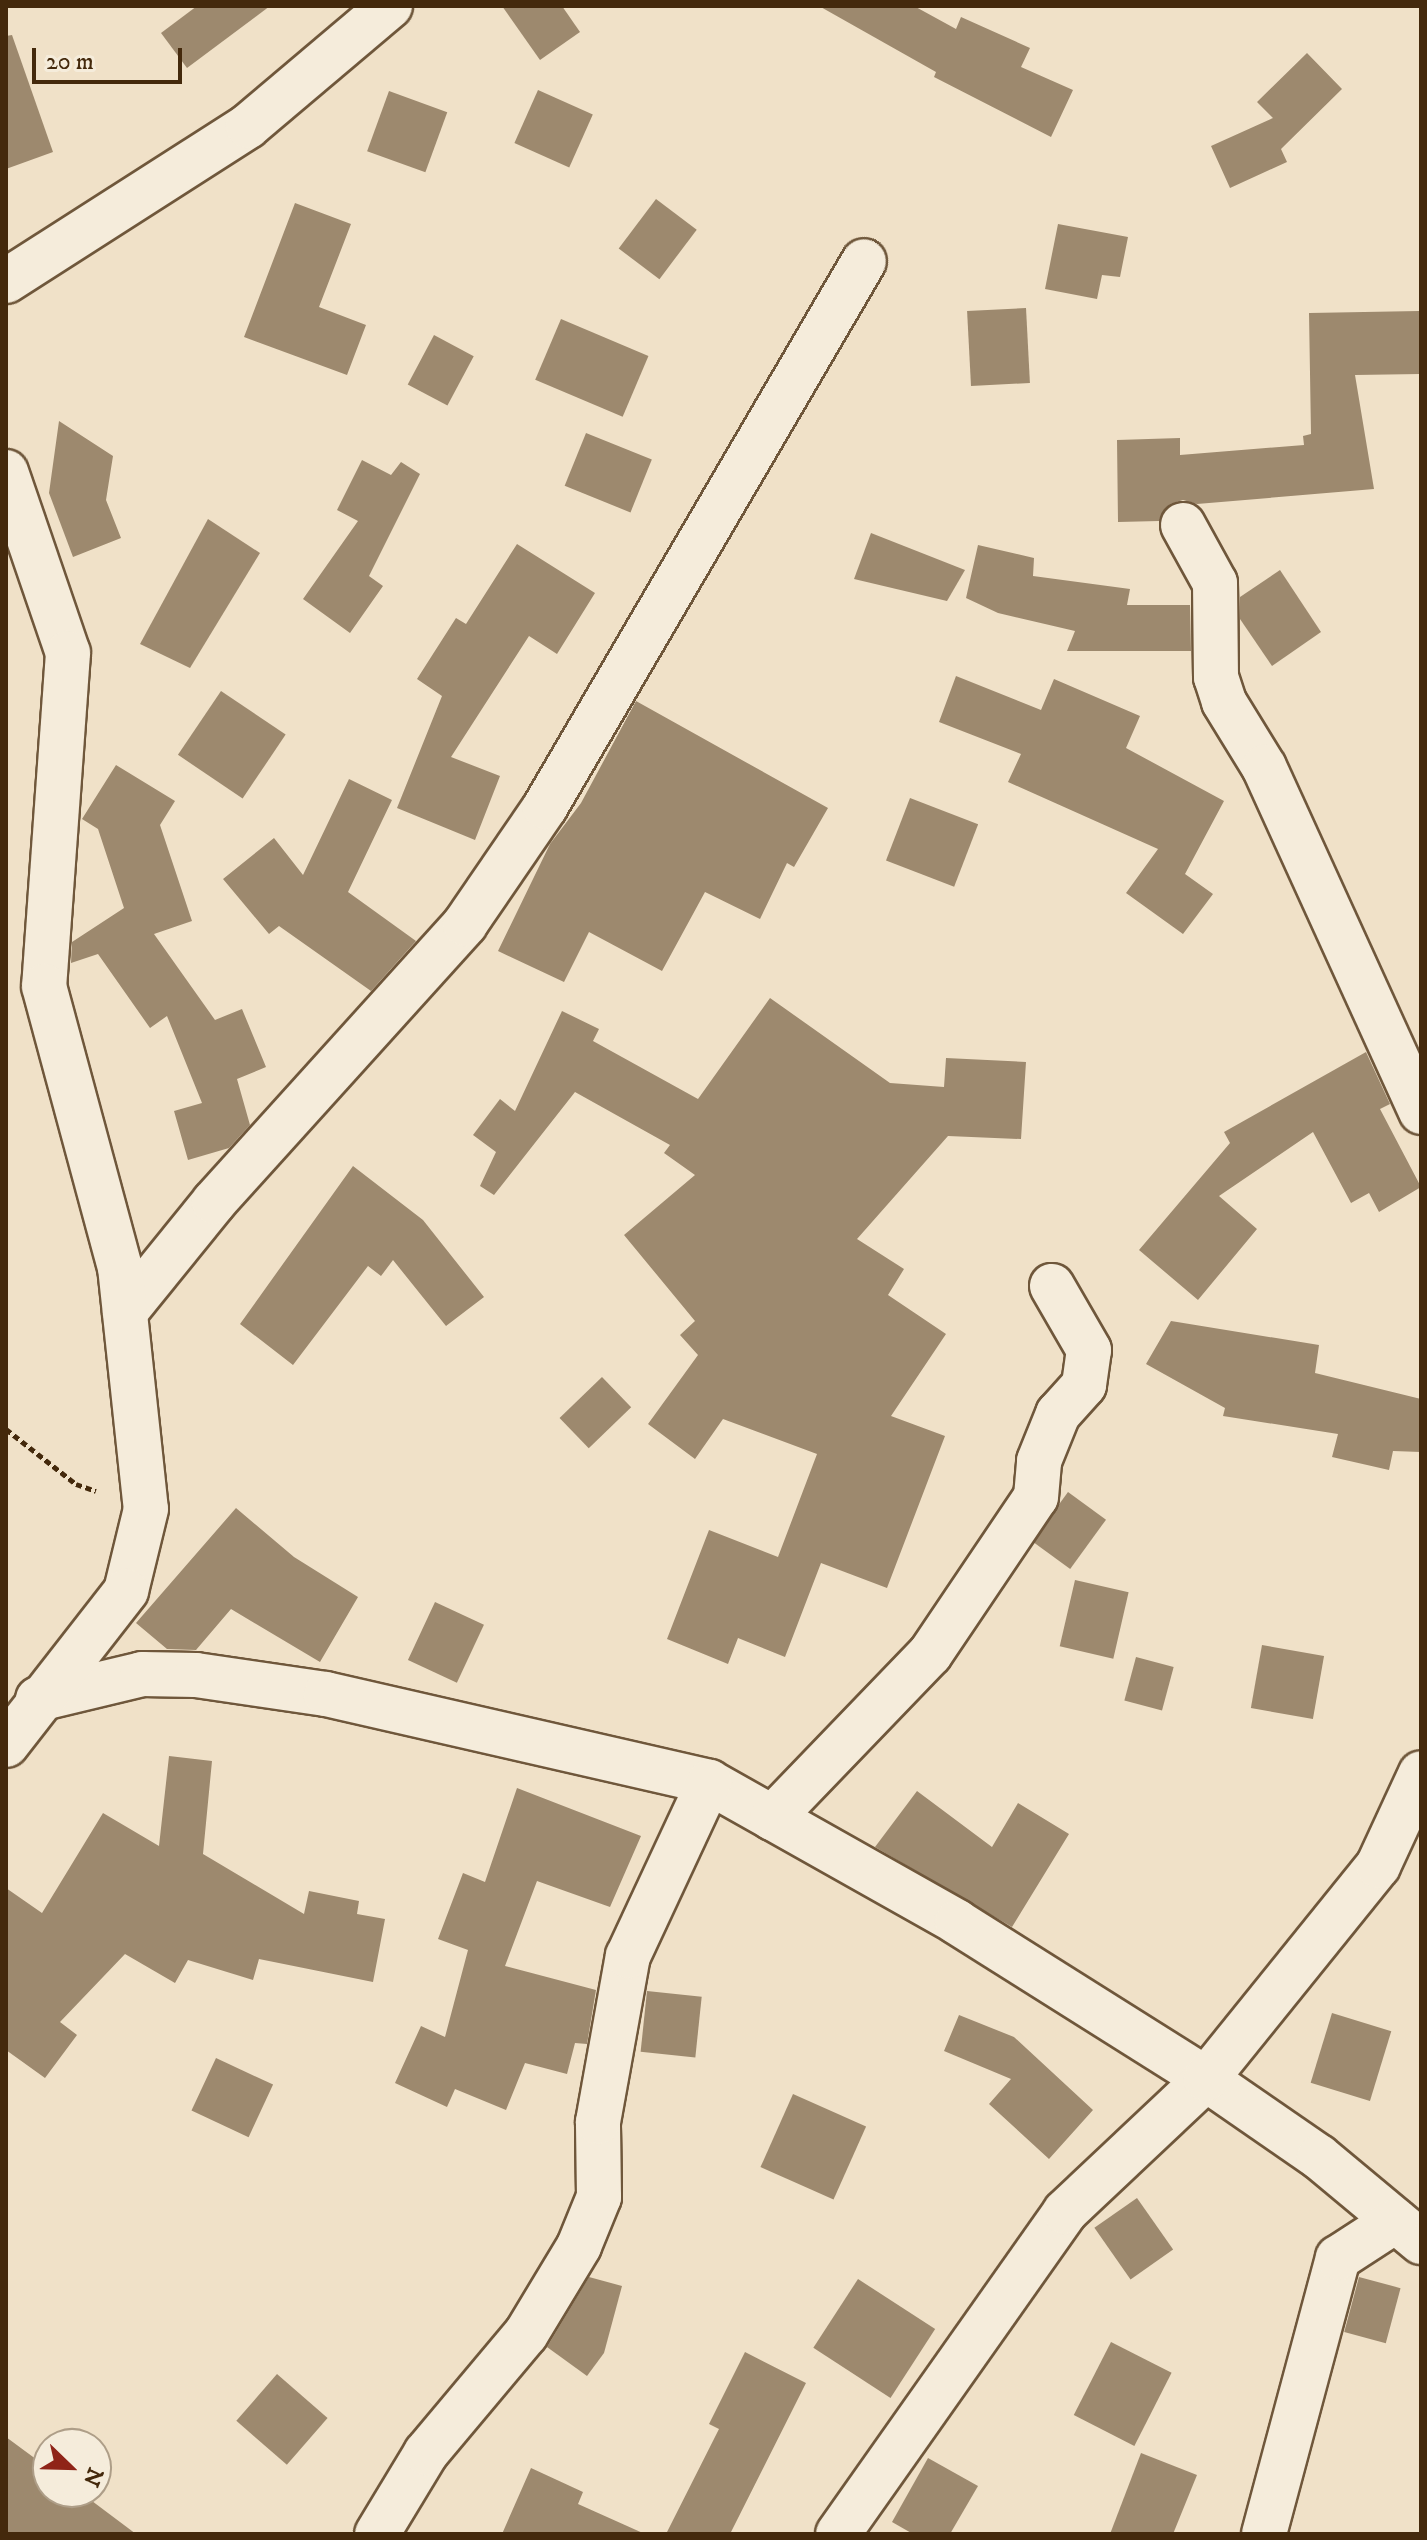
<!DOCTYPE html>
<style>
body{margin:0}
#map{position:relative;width:1427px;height:2540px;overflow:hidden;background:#f0e1c8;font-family:"IM FELL DW Pica",serif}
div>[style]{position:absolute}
.building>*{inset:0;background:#9d896e;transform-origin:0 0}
.path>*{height:5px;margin-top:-2.5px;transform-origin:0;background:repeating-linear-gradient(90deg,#44290c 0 6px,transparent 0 10px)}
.roads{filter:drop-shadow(2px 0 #6f573b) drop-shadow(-2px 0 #6f573b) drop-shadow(0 2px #6f573b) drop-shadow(0 -2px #6f573b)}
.street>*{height:44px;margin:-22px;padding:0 22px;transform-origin:22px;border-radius:22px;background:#f5ecdb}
.secondary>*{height:44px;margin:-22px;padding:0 22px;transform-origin:22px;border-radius:22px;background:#f5ecdb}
span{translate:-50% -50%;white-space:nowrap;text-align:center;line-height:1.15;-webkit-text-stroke:6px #f5ecdb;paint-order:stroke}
.frame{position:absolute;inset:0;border:8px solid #44290c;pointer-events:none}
.north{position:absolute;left:32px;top:2428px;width:80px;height:80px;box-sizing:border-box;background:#f5ecdb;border:2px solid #ae9e88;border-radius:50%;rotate:113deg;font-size:22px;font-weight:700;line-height:32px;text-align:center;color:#44290c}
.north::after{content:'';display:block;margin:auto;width:28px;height:36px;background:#8f2418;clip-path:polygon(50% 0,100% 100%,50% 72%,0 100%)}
.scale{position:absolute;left:32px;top:48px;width:150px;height:36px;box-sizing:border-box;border:4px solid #44290c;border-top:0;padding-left:10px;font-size:24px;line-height:28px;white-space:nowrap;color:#44290c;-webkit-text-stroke:6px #f5ecdb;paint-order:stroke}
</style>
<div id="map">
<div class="building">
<div style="clip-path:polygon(197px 6px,270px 6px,187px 68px,161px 33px)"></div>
<div style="clip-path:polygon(502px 6px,562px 6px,580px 32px,540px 60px)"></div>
<div style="clip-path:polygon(819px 6px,914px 6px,956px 29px,961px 17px,1030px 48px,1021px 67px,1073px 90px,1051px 137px,934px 77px,936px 72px)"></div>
<div style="clip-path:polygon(12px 35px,53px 152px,6px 169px,6px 36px)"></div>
<div style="clip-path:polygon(1307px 53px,1342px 89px,1281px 149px,1287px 162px,1230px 188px,1211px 146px,1273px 118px,1257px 102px)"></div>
<div style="left:538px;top:90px;width:60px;height:58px;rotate:24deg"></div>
<div style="left:389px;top:91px;width:62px;height:64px;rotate:20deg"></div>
<div style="left:656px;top:199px;width:51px;height:62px;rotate:37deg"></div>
<div style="clip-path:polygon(295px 203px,351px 224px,319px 307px,366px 325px,347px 375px,244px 337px)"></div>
<div style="clip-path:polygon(1058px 224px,1128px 237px,1120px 277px,1102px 275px,1097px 299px,1045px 289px)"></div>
<div style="left:1026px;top:308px;width:75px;height:59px;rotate:87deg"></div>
<div style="clip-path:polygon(1419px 311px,1420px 374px,1355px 375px,1374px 489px,1197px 504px,1183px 500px,1170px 504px,1159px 521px,1118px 522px,1117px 440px,1180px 438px,1180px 455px,1304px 445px,1303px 436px,1311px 434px,1309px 313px)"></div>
<div style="left:561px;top:319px;width:95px;height:66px;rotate:23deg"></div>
<div style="left:434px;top:335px;width:45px;height:56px;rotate:28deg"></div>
<div style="clip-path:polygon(59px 421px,113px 456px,106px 500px,121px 538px,73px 557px,49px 493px)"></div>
<div style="left:586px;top:433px;width:71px;height:57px;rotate:22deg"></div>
<div style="clip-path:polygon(362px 460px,391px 475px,401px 462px,420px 474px,369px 576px,383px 586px,350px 633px,303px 599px,358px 521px,337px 510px)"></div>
<div style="clip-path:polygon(208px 519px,260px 553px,190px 668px,140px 644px)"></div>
<div style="clip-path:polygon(871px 533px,965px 570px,947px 601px,854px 579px)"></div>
<div style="clip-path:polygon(517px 544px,595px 593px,557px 654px,529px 636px,451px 757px,500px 776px,475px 840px,397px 808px,442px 696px,417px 679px,456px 618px,466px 624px)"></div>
<div style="clip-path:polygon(978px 545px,1034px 558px,1033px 576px,1130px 589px,1127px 605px,1190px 605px,1191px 651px,1067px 651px,1075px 631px,998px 613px,966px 598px)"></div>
<div style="clip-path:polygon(1280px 570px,1321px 632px,1272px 666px,1240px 619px,1240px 597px)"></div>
<div style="clip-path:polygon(956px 676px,1041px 710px,1054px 679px,1140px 716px,1126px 748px,1224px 801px,1185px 874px,1213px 894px,1183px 934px,1126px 893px,1158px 849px,1008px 782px,1021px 754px,939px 722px)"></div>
<div style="left:221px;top:691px;width:78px;height:77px;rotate:34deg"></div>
<div style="clip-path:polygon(636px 701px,828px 808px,794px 867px,787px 863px,760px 919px,705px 892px,662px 971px,589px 932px,564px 982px,498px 951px,550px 844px,581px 803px)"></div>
<div style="clip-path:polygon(116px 765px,175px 801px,160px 825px,192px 921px,154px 934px,215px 1020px,242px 1009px,266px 1067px,237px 1079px,250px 1125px,229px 1148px,188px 1160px,174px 1111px,202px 1103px,167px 1016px,150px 1028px,98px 954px,71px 963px,72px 942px,124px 908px,98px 829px,82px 819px)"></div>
<div style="clip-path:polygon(349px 779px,392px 800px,348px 892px,416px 941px,371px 991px,279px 926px,269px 934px,223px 879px,274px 838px,303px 875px)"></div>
<div style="left:910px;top:798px;width:73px;height:67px;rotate:21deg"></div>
<div style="clip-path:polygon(770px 998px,890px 1083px,944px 1087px,946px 1058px,1026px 1062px,1021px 1139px,948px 1136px,857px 1239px,904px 1269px,888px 1295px,946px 1334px,891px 1416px,945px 1436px,887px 1588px,821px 1563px,785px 1657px,738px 1638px,728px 1664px,667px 1639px,709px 1530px,778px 1557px,817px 1454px,723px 1419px,695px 1459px,648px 1424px,698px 1355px,680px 1335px,695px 1321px,624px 1235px,695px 1175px,664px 1153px,670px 1145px,575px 1092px,494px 1195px,480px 1186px,496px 1152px,473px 1135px,500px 1099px,515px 1111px,562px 1011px,599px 1029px,593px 1041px,698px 1099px)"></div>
<div style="clip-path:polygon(1366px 1052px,1390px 1104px,1380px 1109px,1421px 1187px,1379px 1212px,1369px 1193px,1351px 1203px,1313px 1132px,1219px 1196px,1257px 1229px,1198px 1300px,1139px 1250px,1230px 1143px,1224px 1132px)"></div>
<div style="clip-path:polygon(353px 1166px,423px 1220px,484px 1297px,446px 1326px,393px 1260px,381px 1276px,368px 1266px,293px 1365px,240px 1324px)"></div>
<div style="clip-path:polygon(1171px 1321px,1319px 1345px,1315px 1373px,1421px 1399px,1421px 1452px,1393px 1451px,1389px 1470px,1332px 1457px,1338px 1434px,1223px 1416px,1225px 1408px,1146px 1364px)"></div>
<div style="left:602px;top:1377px;width:42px;height:59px;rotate:46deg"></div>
<div style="left:1068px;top:1492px;width:47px;height:61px;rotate:36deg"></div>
<div style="clip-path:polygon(236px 1508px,294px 1557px,358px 1597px,320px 1662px,231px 1609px,196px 1650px,167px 1649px,136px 1623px)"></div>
<div style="left:1075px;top:1580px;width:55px;height:68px;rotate:13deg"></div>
<div style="left:435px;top:1602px;width:54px;height:64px;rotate:25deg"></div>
<div style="left:1262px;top:1645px;width:63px;height:64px;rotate:10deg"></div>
<div style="left:1136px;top:1657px;width:39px;height:45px;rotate:15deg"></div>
<div style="clip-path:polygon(169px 1756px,212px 1761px,203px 1854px,304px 1914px,309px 1891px,359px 1901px,357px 1914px,385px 1919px,373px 1982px,259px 1959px,253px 1980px,188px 1960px,175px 1983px,125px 1954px,60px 2022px,77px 2035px,45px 2078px,6px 2050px,6px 1888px,42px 1913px,103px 1813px,159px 1846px)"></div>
<div style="clip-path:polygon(517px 1788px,641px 1836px,610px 1907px,537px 1881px,505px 1966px,596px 1990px,587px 2044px,575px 2043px,567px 2074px,525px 2063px,506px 2110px,455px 2089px,447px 2107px,395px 2083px,421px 2026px,445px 2037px,468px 1950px,438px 1939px,463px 1873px,485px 1882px)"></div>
<div style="clip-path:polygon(917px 1791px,992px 1847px,1018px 1803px,1069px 1834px,1012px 1927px,875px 1847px)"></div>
<div style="left:647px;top:1991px;width:55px;height:61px;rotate:6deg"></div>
<div style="left:1332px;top:2013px;width:62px;height:73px;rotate:17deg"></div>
<div style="clip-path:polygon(959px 2015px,1014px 2037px,1093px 2110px,1049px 2159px,989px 2104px,1011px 2079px,944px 2051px)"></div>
<div style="left:216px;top:2058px;width:63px;height:58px;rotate:25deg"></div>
<div style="left:793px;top:2094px;width:80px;height:80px;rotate:24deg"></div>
<div style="left:1137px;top:2198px;width:63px;height:52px;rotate:55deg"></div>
<div style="clip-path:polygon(589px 2277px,622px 2286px,604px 2353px,587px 2376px,547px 2347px)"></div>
<div style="left:1359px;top:2277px;width:43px;height:57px;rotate:15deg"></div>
<div style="left:858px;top:2279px;width:92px;height:82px;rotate:33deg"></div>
<div style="left:1111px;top:2342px;width:68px;height:82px;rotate:27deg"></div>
<div style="clip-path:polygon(745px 2352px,806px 2383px,730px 2534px,666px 2534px,719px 2429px,709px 2424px)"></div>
<div style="left:277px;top:2374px;width:67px;height:62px;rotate:41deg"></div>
<div style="clip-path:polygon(6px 2437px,48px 2468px,48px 2492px,80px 2492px,136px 2534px,6px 2534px)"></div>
<div style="clip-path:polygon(1141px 2453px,1197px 2475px,1173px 2534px,1110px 2534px)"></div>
<div style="clip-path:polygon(928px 2458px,978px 2486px,950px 2534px,913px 2534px,892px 2522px)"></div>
<div style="clip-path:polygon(531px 2468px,583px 2492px,578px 2504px,645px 2534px,502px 2534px)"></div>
</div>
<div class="path">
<div style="left:6px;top:1429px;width:89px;rotate:38.2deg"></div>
<div style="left:76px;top:1484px;width:21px;rotate:19deg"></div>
</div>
<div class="roads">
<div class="street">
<div style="left:6px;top:281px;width:287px;rotate:-32.6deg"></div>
<div style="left:248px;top:126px;width:186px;rotate:-40.2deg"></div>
<div style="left:1183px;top:525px;width:66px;rotate:61.1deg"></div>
<div style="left:1215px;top:583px;width:94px;rotate:89.4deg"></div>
<div style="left:1216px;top:677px;width:26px;rotate:72deg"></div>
<div style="left:1224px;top:702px;width:76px;rotate:58.4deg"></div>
<div style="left:1264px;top:767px;width:379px;rotate:65.5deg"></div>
<div style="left:125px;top:1312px;width:141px;rotate:-51deg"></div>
<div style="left:214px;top:1202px;width:375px;rotate:-47.9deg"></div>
<div style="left:465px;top:924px;width:142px;rotate:-55.6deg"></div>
<div style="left:545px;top:807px;width:632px;rotate:-59.7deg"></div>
<div style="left:38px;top:1699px;width:107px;rotate:-13.5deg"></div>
<div style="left:142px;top:1674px;width:54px;rotate:1.1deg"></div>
<div style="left:196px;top:1675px;width:131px;rotate:8.3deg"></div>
<div style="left:326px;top:1694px;width:393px;rotate:12.9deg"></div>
<div style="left:709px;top:1782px;width:285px;rotate:29.4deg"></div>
<div style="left:957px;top:1922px;width:294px;rotate:32.2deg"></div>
<div style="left:1206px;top:2079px;width:137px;rotate:34.6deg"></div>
<div style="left:1319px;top:2157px;width:133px;rotate:39.8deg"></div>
<div style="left:772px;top:1818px;width:228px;rotate:-46.1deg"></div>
<div style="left:930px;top:1654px;width:189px;rotate:-56deg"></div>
<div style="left:1036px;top:1497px;width:36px;rotate:-85deg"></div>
<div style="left:1039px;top:1461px;width:51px;rotate:-68deg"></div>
<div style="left:1058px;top:1414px;width:39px;rotate:-48deg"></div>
<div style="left:1084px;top:1385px;width:35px;rotate:-82deg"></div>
<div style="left:1089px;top:1350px;width:74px;rotate:-120deg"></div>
<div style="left:377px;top:2534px;width:95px;rotate:-58.8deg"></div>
<div style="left:426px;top:2453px;width:155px;rotate:-50deg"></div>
<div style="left:526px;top:2334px;width:103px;rotate:-58.9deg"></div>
<div style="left:579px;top:2246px;width:53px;rotate:-67.8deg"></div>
<div style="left:599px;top:2197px;width:75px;rotate:-90.8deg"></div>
<div style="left:598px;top:2122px;width:169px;rotate:-79.8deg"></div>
<div style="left:628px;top:1956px;width:192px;rotate:-65deg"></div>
<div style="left:838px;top:2534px;width:394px;rotate:-54.8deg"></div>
<div style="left:1065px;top:2212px;width:194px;rotate:-43.3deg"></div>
<div style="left:1206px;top:2079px;width:274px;rotate:-51.1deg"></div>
<div style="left:1378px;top:1866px;width:102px;rotate:-65.2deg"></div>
<div style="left:1264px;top:2534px;width:286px;rotate:-75deg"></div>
<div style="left:1338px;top:2258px;width:68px;rotate:-33deg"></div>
</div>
<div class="secondary">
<div style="left:6px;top:472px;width:191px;rotate:71.1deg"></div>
<div style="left:68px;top:653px;width:334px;rotate:94.1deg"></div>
<div style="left:44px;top:986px;width:291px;rotate:74.9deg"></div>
<div style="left:120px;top:1267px;width:243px;rotate:83.9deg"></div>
<div style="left:146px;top:1509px;width:84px;rotate:103.7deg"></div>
<div style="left:126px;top:1591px;width:195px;rotate:127.9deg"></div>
</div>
</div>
<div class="frame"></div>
<div class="north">N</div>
<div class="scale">20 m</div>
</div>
